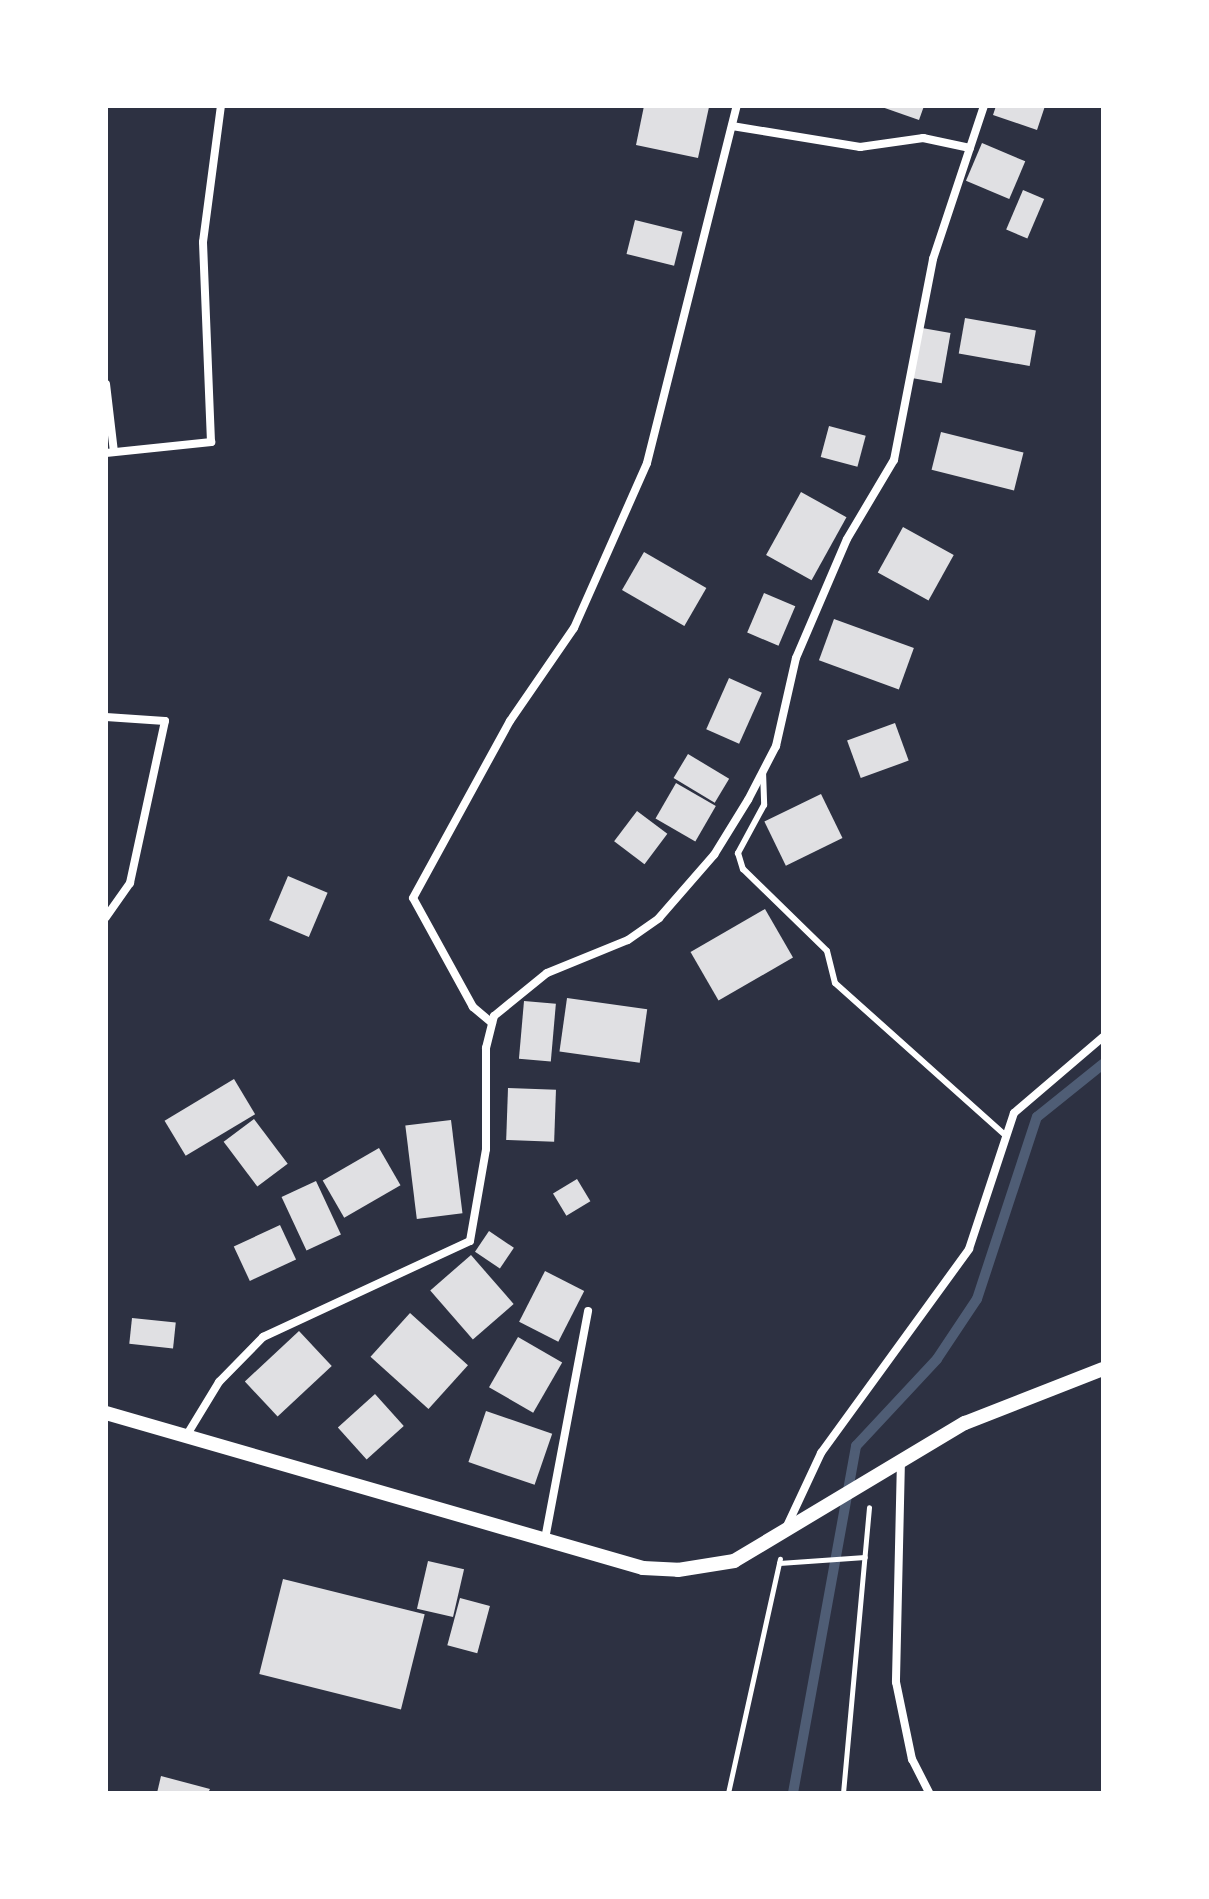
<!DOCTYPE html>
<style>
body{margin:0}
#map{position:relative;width:1209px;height:1899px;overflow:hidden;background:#2d3142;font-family:"Titillium Web",sans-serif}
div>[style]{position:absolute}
.stream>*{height:10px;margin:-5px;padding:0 5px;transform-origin:5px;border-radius:5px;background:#4f5d75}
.building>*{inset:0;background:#e0e0e3;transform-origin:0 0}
.path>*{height:5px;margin:-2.5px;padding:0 2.5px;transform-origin:2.5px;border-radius:2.5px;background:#fff}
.service>*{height:6px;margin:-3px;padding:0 3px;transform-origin:3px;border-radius:3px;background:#fff}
.minor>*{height:8px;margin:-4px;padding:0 4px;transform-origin:4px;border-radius:4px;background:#fff}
.tertiary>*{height:14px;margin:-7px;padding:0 7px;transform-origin:7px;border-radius:7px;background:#fff}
span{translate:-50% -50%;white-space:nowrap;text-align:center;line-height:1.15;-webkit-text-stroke:6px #fff;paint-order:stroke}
.frame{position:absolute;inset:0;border:108px solid #fff;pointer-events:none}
</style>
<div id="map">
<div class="stream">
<div style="left:793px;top:1793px;width:353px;rotate:-79.7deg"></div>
<div style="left:856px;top:1446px;width:119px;rotate:-47deg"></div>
<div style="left:937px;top:1359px;width:72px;rotate:-56.3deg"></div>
<div style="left:977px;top:1299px;width:192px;rotate:-71.8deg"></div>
<div style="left:1037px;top:1117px;width:85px;rotate:-38.8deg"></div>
</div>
<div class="building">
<div style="clip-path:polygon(644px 106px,709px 107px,698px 158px,636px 145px)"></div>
<div style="clip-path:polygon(879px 106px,924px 106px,919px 120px)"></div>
<div style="clip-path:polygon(996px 106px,1045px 106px,1037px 130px,993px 115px)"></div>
<div style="left:982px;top:143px;width:47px;height:41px;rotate:23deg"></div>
<div style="left:1023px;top:190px;width:23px;height:43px;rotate:23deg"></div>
<div style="left:635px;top:220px;width:49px;height:35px;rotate:14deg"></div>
<div style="left:965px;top:318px;width:72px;height:36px;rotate:10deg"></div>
<div style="left:922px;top:328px;width:29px;height:51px;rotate:10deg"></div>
<div style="left:829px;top:426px;width:38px;height:32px;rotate:15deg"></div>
<div style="left:941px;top:432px;width:85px;height:39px;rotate:14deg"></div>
<div style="left:801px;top:492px;width:52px;height:72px;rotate:29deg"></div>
<div style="left:903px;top:527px;width:58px;height:52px;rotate:29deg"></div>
<div style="left:644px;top:552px;width:72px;height:44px;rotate:30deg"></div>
<div style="left:764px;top:593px;width:34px;height:43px;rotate:23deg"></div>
<div style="left:834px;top:619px;width:85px;height:44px;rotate:20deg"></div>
<div style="left:729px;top:678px;width:36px;height:56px;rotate:24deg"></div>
<div style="left:895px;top:723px;width:40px;height:51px;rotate:70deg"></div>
<div style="left:688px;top:754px;width:48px;height:28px;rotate:31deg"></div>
<div style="left:676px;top:783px;width:46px;height:41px;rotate:30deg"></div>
<div style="left:821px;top:794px;width:49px;height:63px;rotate:64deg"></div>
<div style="left:637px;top:811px;width:38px;height:38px;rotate:37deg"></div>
<div style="left:288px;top:876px;width:43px;height:48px;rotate:23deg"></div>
<div style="left:765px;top:909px;width:56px;height:86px;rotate:60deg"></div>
<div style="left:567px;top:998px;width:81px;height:54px;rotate:8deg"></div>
<div style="left:524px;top:1001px;width:32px;height:58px;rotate:5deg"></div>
<div style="left:234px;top:1079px;width:41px;height:81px;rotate:59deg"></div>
<div style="left:508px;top:1088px;width:48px;height:52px;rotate:2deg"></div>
<div style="left:254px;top:1119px;width:56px;height:38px;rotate:53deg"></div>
<div style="left:451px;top:1120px;width:94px;height:46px;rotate:83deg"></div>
<div style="left:379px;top:1148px;width:43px;height:65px;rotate:60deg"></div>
<div style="left:577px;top:1179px;width:26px;height:28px;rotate:59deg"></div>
<div style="left:316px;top:1181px;width:59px;height:38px;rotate:65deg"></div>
<div style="left:280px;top:1225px;width:38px;height:51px;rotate:65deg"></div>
<div style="left:489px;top:1231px;width:30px;height:25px;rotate:34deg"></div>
<div style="left:471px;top:1255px;width:65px;height:54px;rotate:49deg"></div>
<div style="left:545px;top:1271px;width:44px;height:57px;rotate:27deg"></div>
<div style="left:410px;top:1313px;width:78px;height:59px;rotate:42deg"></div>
<div style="left:132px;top:1318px;width:44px;height:26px;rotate:6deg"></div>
<div style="left:299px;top:1331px;width:48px;height:74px;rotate:47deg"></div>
<div style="left:518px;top:1337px;width:51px;height:58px;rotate:30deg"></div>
<div style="left:375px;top:1394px;width:43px;height:50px;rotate:48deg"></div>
<div style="left:486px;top:1411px;width:70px;height:54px;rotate:19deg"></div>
<div style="left:428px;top:1561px;width:37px;height:49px;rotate:13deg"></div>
<div style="left:283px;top:1579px;width:146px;height:98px;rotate:14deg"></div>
<div style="left:460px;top:1598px;width:31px;height:49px;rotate:15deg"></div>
<div style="clip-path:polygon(161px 1776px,210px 1789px,208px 1793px,157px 1793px)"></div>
</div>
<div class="path">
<div style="left:779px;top:1563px;width:86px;rotate:-4deg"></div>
<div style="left:728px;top:1793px;width:240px;rotate:-77.5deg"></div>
<div style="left:843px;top:1793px;width:287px;rotate:-84.8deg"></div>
</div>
<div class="service">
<div style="left:763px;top:771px;width:34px;rotate:88deg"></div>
<div style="left:764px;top:805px;width:55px;rotate:118.4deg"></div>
<div style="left:738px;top:853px;width:17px;rotate:73deg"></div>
<div style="left:743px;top:869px;width:117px;rotate:44.3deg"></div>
<div style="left:827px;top:951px;width:33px;rotate:76deg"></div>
<div style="left:835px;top:983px;width:229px;rotate:41.8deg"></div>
</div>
<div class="minor">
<div style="left:732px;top:126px;width:130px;rotate:9.3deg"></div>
<div style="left:860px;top:147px;width:64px;rotate:-8.1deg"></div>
<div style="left:923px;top:138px;width:48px;rotate:12deg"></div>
<div style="left:106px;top:384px;width:68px;rotate:83.3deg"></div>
<div style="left:106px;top:453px;width:106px;rotate:-6deg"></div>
<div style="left:211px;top:442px;width:200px;rotate:-92.3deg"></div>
<div style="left:203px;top:242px;width:137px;rotate:-82.5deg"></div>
<div style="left:106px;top:717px;width:59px;rotate:3.9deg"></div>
<div style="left:165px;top:721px;width:166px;rotate:102.2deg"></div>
<div style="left:130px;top:883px;width:42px;rotate:125.2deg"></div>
<div style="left:492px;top:1023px;width:25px;rotate:-140deg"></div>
<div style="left:473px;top:1007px;width:124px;rotate:-118.8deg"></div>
<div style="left:413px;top:898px;width:202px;rotate:-61.3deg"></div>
<div style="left:510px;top:721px;width:113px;rotate:-55.5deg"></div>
<div style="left:574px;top:628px;width:180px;rotate:-66.1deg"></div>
<div style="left:647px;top:463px;width:368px;rotate:-75.9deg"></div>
<div style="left:188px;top:1433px;width:60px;rotate:-58.7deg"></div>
<div style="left:219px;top:1382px;width:63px;rotate:-45.6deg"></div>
<div style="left:263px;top:1337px;width:228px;rotate:-24.9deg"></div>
<div style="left:470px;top:1241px;width:93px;rotate:-80.1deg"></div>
<div style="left:486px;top:1149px;width:101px;rotate:-90deg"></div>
<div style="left:486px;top:1048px;width:33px;rotate:-76deg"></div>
<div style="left:494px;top:1016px;width:68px;rotate:-39.1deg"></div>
<div style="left:547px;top:973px;width:87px;rotate:-22.2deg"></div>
<div style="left:628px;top:940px;width:38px;rotate:-35deg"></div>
<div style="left:659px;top:918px;width:84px;rotate:-48.9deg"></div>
<div style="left:714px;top:855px;width:65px;rotate:-58.3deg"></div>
<div style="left:748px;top:800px;width:61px;rotate:-62.6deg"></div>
<div style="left:776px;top:746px;width:90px;rotate:-77.2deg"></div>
<div style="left:796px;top:658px;width:129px;rotate:-66.8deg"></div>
<div style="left:847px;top:539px;width:92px;rotate:-59.3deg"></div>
<div style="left:894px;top:460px;width:205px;rotate:-79deg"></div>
<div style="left:933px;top:259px;width:161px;rotate:-71.6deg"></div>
<div style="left:901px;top:1459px;width:223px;rotate:91.3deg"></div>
<div style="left:896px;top:1682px;width:79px;rotate:78.3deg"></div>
<div style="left:912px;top:1759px;width:38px;rotate:63deg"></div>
<div style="left:787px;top:1526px;width:81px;rotate:-65deg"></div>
<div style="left:821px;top:1453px;width:252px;rotate:-54deg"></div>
<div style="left:969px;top:1249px;width:143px;rotate:-71.7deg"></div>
<div style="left:1014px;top:1113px;width:117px;rotate:-40.5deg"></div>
<div style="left:545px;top:1539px;width:232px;rotate:-79.3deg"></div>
</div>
<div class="tertiary">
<div style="left:106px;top:1413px;width:559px;rotate:16.1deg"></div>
<div style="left:643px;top:1568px;width:35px;rotate:3deg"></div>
<div style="left:678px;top:1570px;width:57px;rotate:-9.1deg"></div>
<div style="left:734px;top:1561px;width:269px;rotate:-30.9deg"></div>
<div style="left:965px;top:1423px;width:148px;rotate:-21.4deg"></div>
</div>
<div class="frame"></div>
</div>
